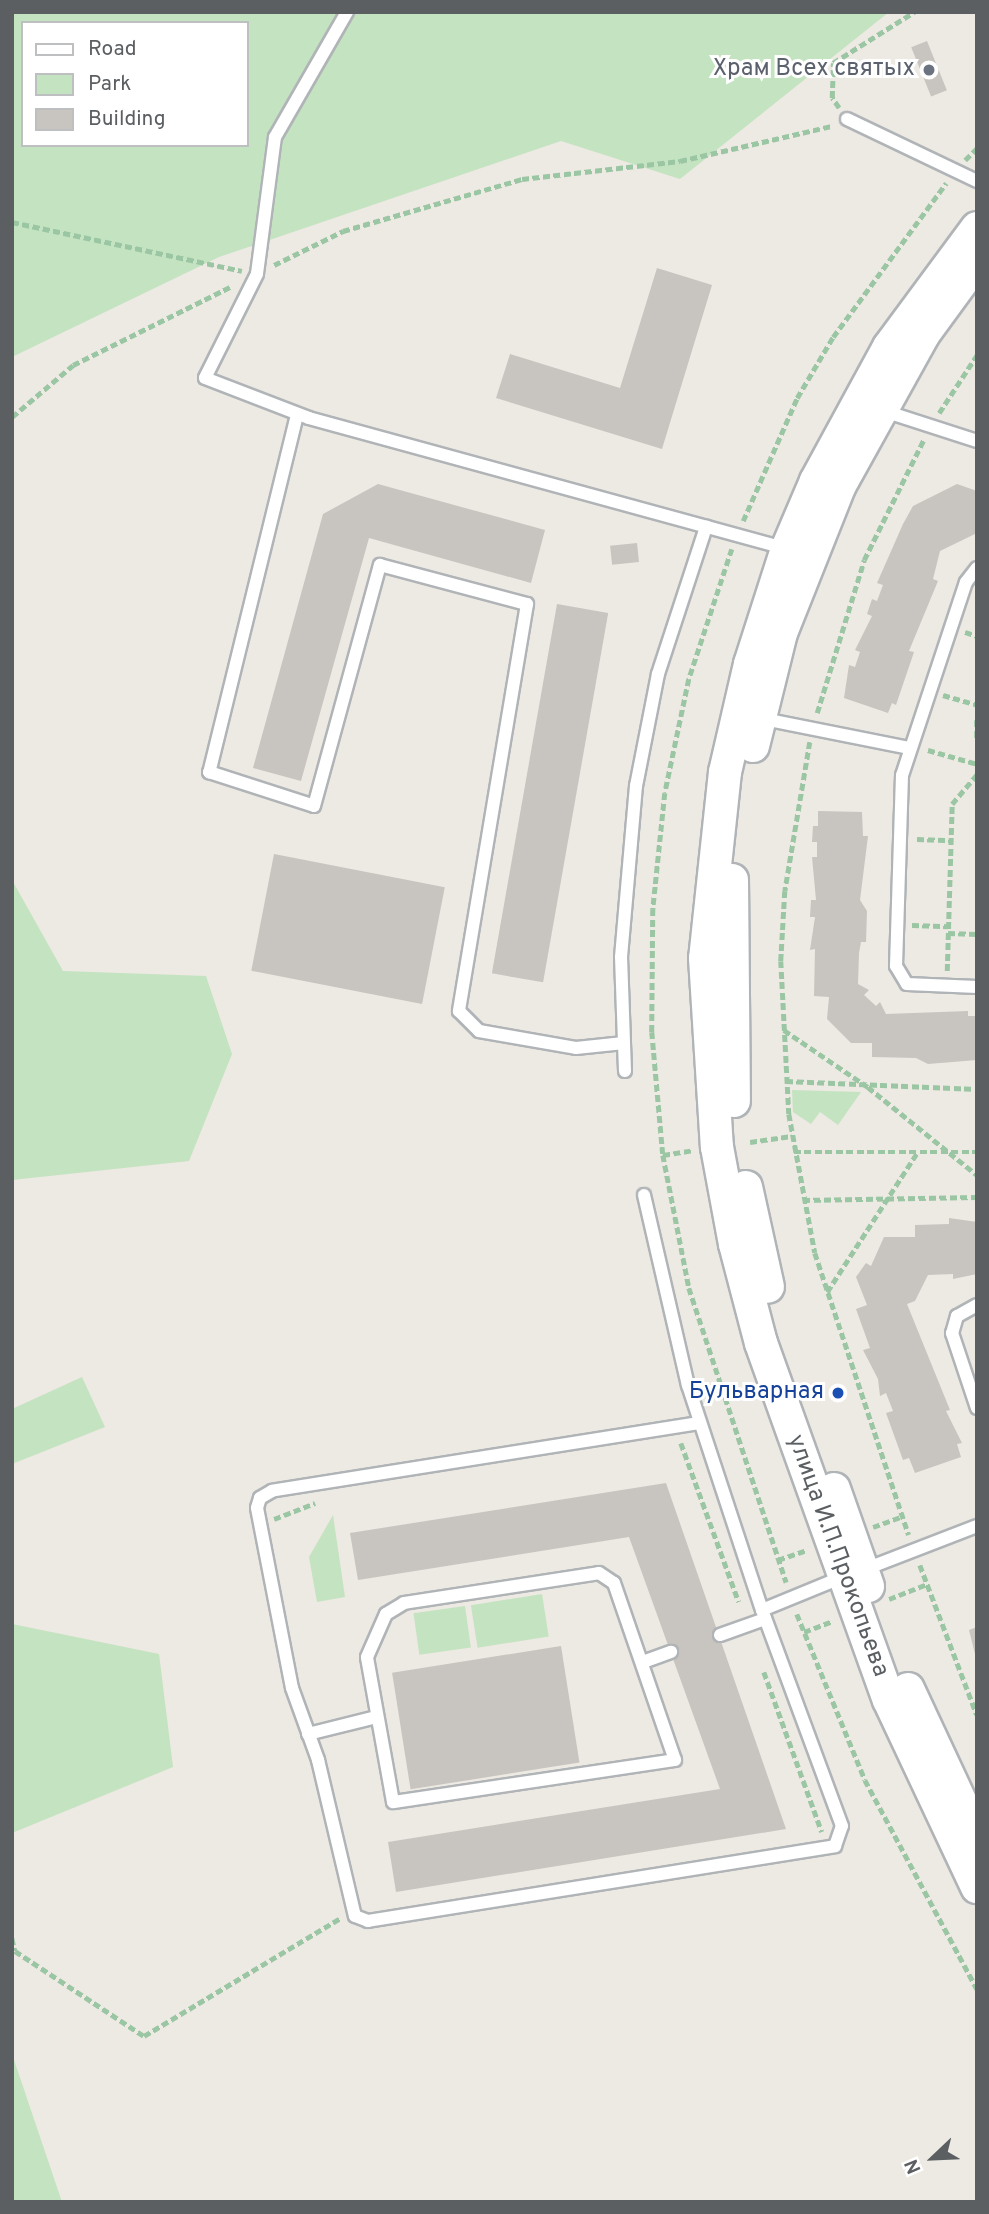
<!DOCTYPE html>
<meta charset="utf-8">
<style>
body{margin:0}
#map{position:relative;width:989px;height:2214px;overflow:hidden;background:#ede9e3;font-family:Overpass,sans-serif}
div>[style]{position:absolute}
.green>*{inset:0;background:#c4e3c0;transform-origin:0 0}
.building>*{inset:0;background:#c8c4bf;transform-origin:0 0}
.path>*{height:4.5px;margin-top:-2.25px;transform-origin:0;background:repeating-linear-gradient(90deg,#9bc6a3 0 7px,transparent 0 10.5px)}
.roads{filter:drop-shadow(2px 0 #b0b4b7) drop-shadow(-2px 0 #b0b4b7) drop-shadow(0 2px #b0b4b7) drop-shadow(0 -2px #b0b4b7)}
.lane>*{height:12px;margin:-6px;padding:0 6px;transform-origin:6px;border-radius:6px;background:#fff}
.secondary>*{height:32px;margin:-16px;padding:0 16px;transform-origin:16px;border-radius:16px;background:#fff}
.dots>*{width:19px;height:19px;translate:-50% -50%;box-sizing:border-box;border:4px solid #fff;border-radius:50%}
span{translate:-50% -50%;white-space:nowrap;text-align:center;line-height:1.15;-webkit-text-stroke:6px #fff;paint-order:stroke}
.worship-label{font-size:24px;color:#5b616d}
.right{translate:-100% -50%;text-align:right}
.transit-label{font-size:24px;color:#164399}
.street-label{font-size:24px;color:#5b5f62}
.frame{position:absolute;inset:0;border:14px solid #5b5f62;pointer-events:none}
.legend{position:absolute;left:21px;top:21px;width:228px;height:126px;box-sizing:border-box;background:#fff;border:2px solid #bdbfc0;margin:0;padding:9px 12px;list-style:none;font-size:21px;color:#5b5f62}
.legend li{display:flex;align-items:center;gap:14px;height:35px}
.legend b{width:35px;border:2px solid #bdbfc0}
.north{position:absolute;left:898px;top:2123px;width:70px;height:70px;-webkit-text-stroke:5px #fff;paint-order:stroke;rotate:247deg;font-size:19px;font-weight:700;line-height:28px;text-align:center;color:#5b5f62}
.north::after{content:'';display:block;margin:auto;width:24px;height:32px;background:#5b5f62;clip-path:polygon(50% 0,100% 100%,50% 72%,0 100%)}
</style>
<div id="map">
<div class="green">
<div style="clip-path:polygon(evenodd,12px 12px,889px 12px,680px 179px,561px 141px,219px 257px,12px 357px,12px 12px,23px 23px,247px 23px,247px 145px,23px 145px,23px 23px)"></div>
<div style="clip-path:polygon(12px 880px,63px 971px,206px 976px,232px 1054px,189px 1161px,12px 1180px)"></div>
<div style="clip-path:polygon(792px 1090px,861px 1092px,838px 1125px,820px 1112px,811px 1124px,793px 1112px)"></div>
<div style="clip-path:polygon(82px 1377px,105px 1427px,12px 1464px,12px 1409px)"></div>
<div style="clip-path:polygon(333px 1515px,345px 1597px,317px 1602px,309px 1557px)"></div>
<div style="left:542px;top:1594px;width:43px;height:72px;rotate:81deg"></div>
<div style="left:465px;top:1606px;width:42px;height:52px;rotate:82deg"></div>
<div style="clip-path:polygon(12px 1624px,159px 1654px,173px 1767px,12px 1833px)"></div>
<div style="clip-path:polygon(12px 2054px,62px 2202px,12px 2202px)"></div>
</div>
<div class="building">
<div style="left:927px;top:41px;width:53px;height:17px;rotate:68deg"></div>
<div style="clip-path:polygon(657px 268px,712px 285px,662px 449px,496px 398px,510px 354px,620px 388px)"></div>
<div style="clip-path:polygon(378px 484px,545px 530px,531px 583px,369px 538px,301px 781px,253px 768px,323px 514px)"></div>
<div style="clip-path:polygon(957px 484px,977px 491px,977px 533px,940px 551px,933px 579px,938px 581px,909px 651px,914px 652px,896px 705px,892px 703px,888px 713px,844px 698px,849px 665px,855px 667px,860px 652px,855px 650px,872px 616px,867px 614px,872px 599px,877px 601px,883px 585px,877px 583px,903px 524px,913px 506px)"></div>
<div style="left:637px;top:543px;width:19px;height:27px;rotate:84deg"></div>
<div style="left:557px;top:604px;width:52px;height:375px;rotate:10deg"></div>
<div style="clip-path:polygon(818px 811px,862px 812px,863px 836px,868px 836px,860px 900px,867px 911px,866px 942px,861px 942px,859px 953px,858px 984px,869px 990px,864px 995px,876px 1006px,880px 1002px,886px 1014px,968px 1011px,968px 1016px,977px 1016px,977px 1060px,928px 1064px,916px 1058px,872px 1057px,872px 1043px,851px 1043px,827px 1019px,829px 997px,814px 996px,815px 949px,810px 950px,815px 917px,810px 917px,811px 900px,816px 900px,812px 857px,817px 857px,817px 842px,812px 842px,813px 826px,818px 826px)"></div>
<div style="left:274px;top:854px;width:174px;height:119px;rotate:11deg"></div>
<div style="clip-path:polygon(949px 1218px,977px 1222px,977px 1274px,953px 1279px,953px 1274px,928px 1275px,915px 1301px,907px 1304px,950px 1410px,946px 1411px,962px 1443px,957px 1444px,961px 1457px,915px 1473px,909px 1458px,903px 1460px,886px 1413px,893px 1411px,886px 1393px,880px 1396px,878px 1379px,863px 1350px,870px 1348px,856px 1309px,867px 1305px,856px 1277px,866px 1263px,871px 1266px,884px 1237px,915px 1237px,915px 1225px,949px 1224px)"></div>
<div style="clip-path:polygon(666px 1483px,786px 1829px,396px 1892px,388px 1842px,720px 1789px,629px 1537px,358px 1580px,350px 1533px)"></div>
<div style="clip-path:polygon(977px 1627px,977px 1662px,969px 1630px)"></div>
<div style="left:561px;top:1646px;width:118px;height:171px;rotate:81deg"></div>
</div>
<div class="path">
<div style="left:839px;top:108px;width:12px;rotate:-125deg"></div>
<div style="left:832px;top:98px;width:35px;rotate:-88deg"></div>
<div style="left:833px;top:63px;width:96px;rotate:-32.2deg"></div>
<div style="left:965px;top:160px;width:17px;rotate:-45deg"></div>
<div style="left:12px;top:222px;width:235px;rotate:12deg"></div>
<div style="left:274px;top:265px;width:77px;rotate:-26.2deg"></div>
<div style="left:343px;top:231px;width:186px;rotate:-16.2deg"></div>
<div style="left:522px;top:179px;width:159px;rotate:-6.5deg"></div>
<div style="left:680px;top:161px;width:156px;rotate:-13deg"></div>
<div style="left:939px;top:413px;width:69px;rotate:-56.8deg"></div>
<div style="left:12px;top:417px;width:80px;rotate:-40.4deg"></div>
<div style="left:73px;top:365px;width:178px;rotate:-26.4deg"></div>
<div style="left:743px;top:521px;width:134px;rotate:-66.3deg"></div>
<div style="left:797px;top:398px;width:71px;rotate:-59.5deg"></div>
<div style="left:833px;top:337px;width:191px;rotate:-53.7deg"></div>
<div style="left:732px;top:549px;width:137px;rotate:108.3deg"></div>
<div style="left:689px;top:679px;width:116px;rotate:101.9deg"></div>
<div style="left:665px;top:793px;width:117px;rotate:95.9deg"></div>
<div style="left:653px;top:909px;width:123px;rotate:90.5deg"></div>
<div style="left:652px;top:1032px;width:123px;rotate:84.9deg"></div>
<div style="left:663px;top:1155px;width:136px;rotate:78.9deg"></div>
<div style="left:689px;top:1288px;width:310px;rotate:71.7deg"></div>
<div style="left:965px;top:632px;width:13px;rotate:18deg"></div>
<div style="left:943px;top:695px;width:35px;rotate:16deg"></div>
<div style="left:817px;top:713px;width:160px;rotate:-72.9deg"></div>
<div style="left:864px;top:560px;width:135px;rotate:-63.6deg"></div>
<div style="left:977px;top:720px;width:18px;rotate:90deg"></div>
<div style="left:810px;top:742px;width:151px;rotate:99.5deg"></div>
<div style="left:785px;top:891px;width:70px;rotate:93.3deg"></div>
<div style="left:781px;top:961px;width:153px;rotate:87deg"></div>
<div style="left:789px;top:1114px;width:141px;rotate:79.4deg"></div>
<div style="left:815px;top:1253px;width:297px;rotate:71.6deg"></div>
<div style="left:928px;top:750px;width:51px;rotate:15.9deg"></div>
<div style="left:917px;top:839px;width:34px;rotate:2deg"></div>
<div style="left:912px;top:925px;width:36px;rotate:2deg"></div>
<div style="left:948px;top:933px;width:29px;rotate:2deg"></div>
<div style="left:947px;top:971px;width:167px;rotate:-88.3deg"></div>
<div style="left:952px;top:804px;width:39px;rotate:-50deg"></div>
<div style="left:784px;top:1030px;width:102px;rotate:34.2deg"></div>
<div style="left:868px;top:1087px;width:140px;rotate:38.9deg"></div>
<div style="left:786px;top:1081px;width:191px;rotate:2.4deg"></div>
<div style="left:750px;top:1142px;width:42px;rotate:-8.1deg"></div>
<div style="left:794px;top:1152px;width:183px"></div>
<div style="left:663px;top:1155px;width:31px;rotate:-9deg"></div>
<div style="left:803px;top:1200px;width:174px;rotate:-1deg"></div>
<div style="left:827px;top:1292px;width:166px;rotate:-57.1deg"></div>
<div style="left:681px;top:1443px;width:169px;rotate:70deg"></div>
<div style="left:274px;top:1519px;width:44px;rotate:-21.3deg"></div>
<div style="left:873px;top:1527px;width:30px;rotate:-20deg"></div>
<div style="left:778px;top:1560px;width:31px;rotate:-19deg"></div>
<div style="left:920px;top:1565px;width:160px;rotate:69.2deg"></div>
<div style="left:889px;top:1599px;width:41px;rotate:-21.5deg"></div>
<div style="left:797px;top:1614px;width:179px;rotate:67.7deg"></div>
<div style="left:865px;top:1780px;width:237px;rotate:61.8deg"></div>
<div style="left:804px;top:1632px;width:31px;rotate:-21deg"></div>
<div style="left:764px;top:1672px;width:170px;rotate:70.1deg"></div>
<div style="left:12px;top:1938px;width:13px;rotate:77deg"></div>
<div style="left:15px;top:1951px;width:154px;rotate:33.4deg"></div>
<div style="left:144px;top:2036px;width:229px;rotate:-31deg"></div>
</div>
<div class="roads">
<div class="lane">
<div style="left:347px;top:12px;width:144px;rotate:119.9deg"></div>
<div style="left:275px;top:137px;width:138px;rotate:97.5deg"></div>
<div style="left:257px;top:274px;width:116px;rotate:116.6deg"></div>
<div style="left:205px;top:378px;width:111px;rotate:21deg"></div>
<div style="left:309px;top:418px;width:496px;rotate:15.3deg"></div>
<div style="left:847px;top:119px;width:144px;rotate:25.5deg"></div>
<div style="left:881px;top:410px;width:101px;rotate:17.9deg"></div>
<div style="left:297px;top:415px;width:368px;rotate:103.8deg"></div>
<div style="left:209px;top:772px;width:110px;rotate:17.9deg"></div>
<div style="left:314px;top:806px;width:250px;rotate:-74.7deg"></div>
<div style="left:380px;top:565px;width:152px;rotate:14.9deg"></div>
<div style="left:527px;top:604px;width:413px;rotate:99.5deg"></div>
<div style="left:459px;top:1011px;width:28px;rotate:45deg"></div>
<div style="left:479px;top:1031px;width:98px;rotate:9.9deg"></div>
<div style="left:576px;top:1048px;width:48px;rotate:-5.9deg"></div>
<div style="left:977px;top:568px;width:18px;rotate:128deg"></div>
<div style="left:966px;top:582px;width:203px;rotate:108.3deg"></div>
<div style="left:902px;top:775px;width:191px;rotate:91.8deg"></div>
<div style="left:896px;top:966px;width:21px;rotate:59deg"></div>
<div style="left:907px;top:984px;width:70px;rotate:2.5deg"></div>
<div style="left:759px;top:718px;width:153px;rotate:11.3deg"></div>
<div style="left:625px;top:1071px;width:114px;rotate:-92deg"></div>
<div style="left:621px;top:957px;width:172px;rotate:-85deg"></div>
<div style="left:636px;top:786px;width:114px;rotate:-78.9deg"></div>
<div style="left:658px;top:674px;width:155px;rotate:-71.9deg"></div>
<div style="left:644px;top:1195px;width:195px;rotate:77deg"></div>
<div style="left:688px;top:1385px;width:237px;rotate:71.8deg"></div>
<div style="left:977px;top:1305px;width:23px;rotate:151deg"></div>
<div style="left:957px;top:1316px;width:18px;rotate:106deg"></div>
<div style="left:952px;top:1333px;width:79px;rotate:71.6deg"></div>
<div style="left:699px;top:1423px;width:432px;rotate:171deg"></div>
<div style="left:272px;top:1491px;width:14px;rotate:150deg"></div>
<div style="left:260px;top:1498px;width:10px;rotate:107deg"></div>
<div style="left:257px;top:1508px;width:183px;rotate:79deg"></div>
<div style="left:292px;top:1688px;width:77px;rotate:70.1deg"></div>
<div style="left:318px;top:1760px;width:160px;rotate:76.7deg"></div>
<div style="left:355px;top:1916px;width:14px;rotate:21deg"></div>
<div style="left:368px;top:1921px;width:473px;rotate:-9.1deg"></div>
<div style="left:835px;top:1846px;width:21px;rotate:-71deg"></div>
<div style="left:842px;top:1826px;width:230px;rotate:-110.3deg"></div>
<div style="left:762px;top:1610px;width:90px;rotate:-22.3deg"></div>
<div style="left:863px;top:1570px;width:122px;rotate:-21.1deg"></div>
<div style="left:599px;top:1573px;width:18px;rotate:34deg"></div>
<div style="left:614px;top:1583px;width:187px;rotate:71deg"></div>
<div style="left:675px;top:1760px;width:285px;rotate:171.5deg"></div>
<div style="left:393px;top:1802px;width:147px;rotate:-100.2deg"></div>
<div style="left:367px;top:1657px;width:47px;rotate:-66.2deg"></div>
<div style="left:386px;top:1614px;width:21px;rotate:-31deg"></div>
<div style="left:404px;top:1603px;width:197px;rotate:-8.7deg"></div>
<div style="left:720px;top:1635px;width:48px;rotate:-19.6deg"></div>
<div style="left:643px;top:1662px;width:30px;rotate:-20deg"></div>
<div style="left:308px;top:1734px;width:70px;rotate:-14deg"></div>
</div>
<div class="secondary">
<div style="left:977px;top:228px;width:148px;rotate:126.5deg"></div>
<div style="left:889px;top:347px;width:153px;rotate:118.6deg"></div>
<div style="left:816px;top:481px;width:74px;rotate:113.1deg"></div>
<div style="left:787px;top:549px;width:121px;rotate:107.8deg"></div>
<div style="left:750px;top:664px;width:111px;rotate:103deg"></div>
<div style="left:725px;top:772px;width:187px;rotate:96.1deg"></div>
<div style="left:705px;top:958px;width:189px;rotate:86.4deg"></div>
<div style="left:717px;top:1147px;width:99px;rotate:79.5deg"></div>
<div style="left:735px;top:1244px;width:102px;rotate:75.3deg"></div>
<div style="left:761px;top:1343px;width:379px;rotate:70.3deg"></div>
<div style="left:889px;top:1700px;width:207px;rotate:64.8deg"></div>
<div style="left:753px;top:746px;width:116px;rotate:-76.1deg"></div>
<div style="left:781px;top:633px;width:159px;rotate:-68.3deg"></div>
<div style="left:840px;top:485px;width:171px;rotate:-61deg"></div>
<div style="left:923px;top:335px;width:92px;rotate:-53.9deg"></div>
<div style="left:732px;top:880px;width:221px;rotate:89.5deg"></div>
<div style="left:746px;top:1187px;width:102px;rotate:77.6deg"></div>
<div style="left:834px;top:1489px;width:103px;rotate:70.7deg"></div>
<div style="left:908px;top:1689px;width:163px;rotate:65deg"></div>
</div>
</div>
<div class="dots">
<div style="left:929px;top:70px;background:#6b7280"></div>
<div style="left:838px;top:1393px;background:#1a4fb4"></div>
</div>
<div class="worship-label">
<span class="right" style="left:915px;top:70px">Храм Всех святых</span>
</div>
<div class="transit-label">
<span class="right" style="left:824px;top:1393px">Бульварная</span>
</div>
<div class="street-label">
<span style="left:837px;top:1556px;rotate:70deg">улица И.П.Прокопьева</span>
</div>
<div class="frame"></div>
<ul class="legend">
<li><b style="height:9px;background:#fff"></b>Road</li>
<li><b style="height:19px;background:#c4e3c0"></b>Park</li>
<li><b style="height:19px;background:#c8c4bf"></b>Building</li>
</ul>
<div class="north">N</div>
</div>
